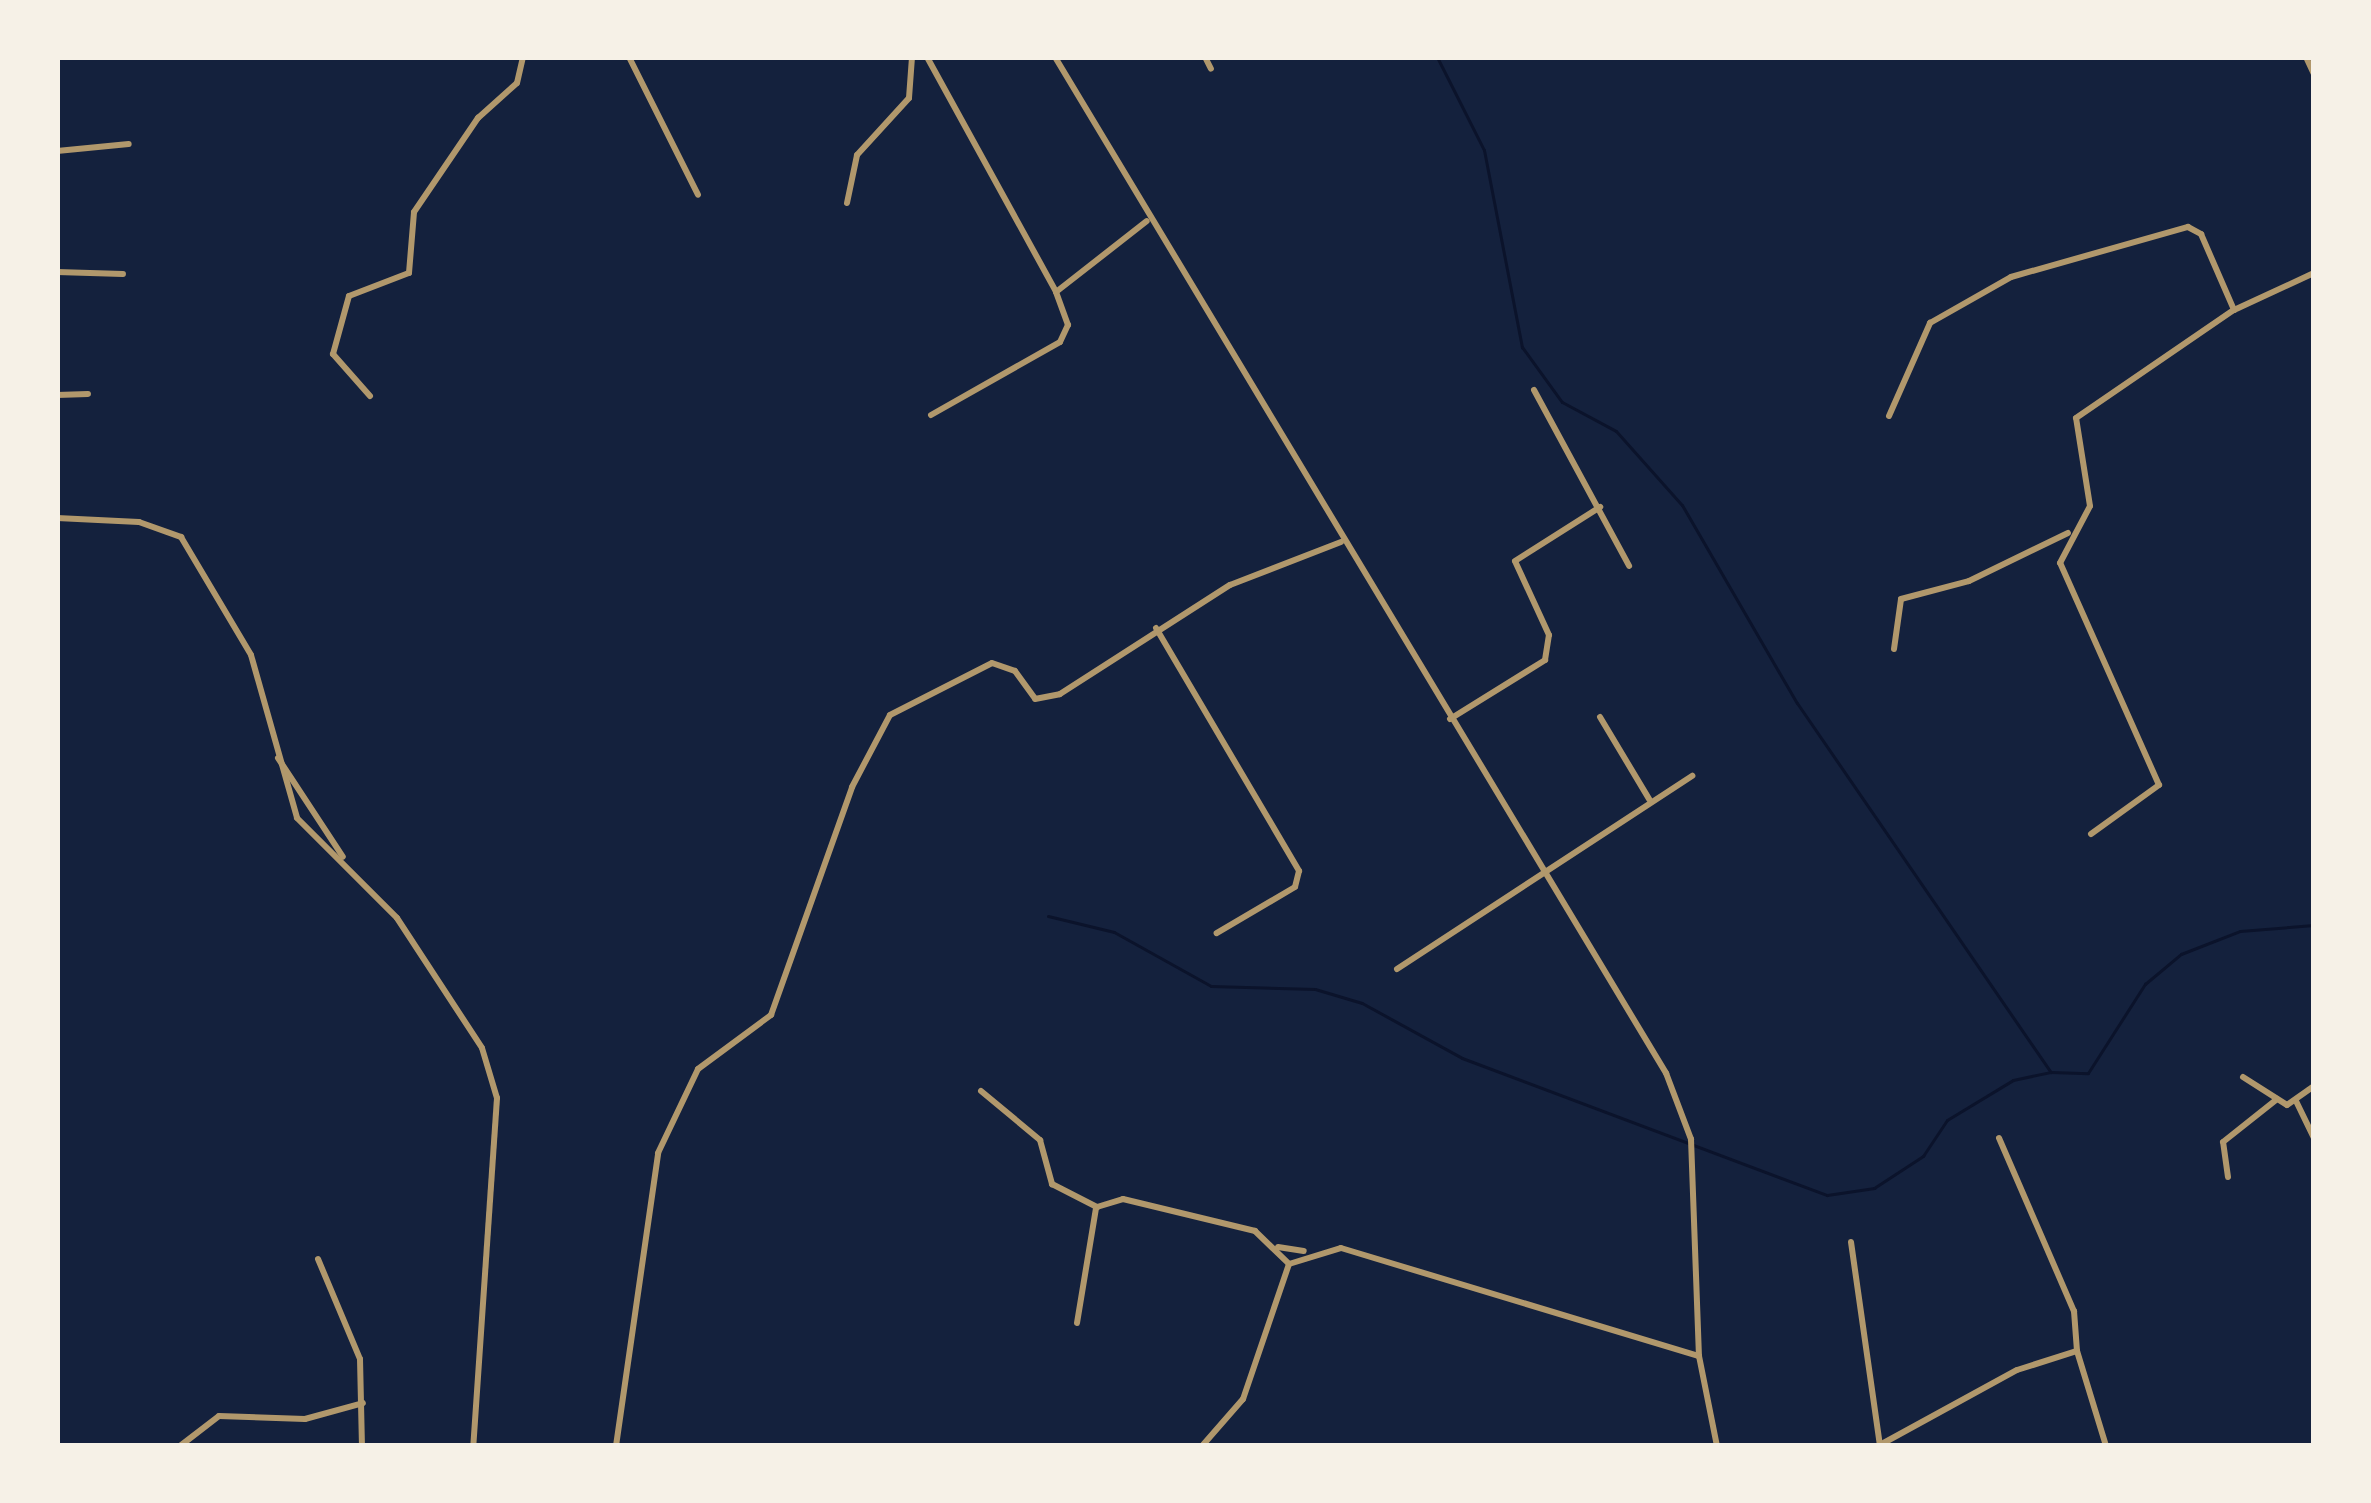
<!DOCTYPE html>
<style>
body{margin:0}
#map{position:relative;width:2371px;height:1503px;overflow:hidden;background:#14213d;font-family:Spectral,serif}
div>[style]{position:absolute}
.stream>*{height:3px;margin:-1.5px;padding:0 1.5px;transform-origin:1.5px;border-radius:1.5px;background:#0b132b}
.minor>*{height:6px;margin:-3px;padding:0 3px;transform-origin:3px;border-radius:3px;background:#b1986c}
span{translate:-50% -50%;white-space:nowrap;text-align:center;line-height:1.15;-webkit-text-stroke:12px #f6f1e7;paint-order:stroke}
.frame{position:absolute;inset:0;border:60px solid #f6f1e7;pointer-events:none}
</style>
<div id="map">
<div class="stream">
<div style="left:1437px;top:57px;width:104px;rotate:63.2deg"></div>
<div style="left:1484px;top:150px;width:201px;rotate:79.1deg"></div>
<div style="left:1522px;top:347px;width:68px;rotate:54deg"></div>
<div style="left:1562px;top:402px;width:61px;rotate:28.2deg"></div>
<div style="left:1616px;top:431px;width:99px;rotate:48.3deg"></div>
<div style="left:1682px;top:505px;width:229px;rotate:59.9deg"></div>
<div style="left:1797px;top:703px;width:448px;rotate:55.5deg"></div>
<div style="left:2051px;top:1072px;width:37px;rotate:2deg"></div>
<div style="left:2088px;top:1073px;width:106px;rotate:-57.4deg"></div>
<div style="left:2145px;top:984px;width:47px;rotate:-39.8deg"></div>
<div style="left:2181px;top:954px;width:63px;rotate:-21.3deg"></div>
<div style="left:2240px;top:931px;width:74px;rotate:-4.6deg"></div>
<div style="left:1048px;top:916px;width:68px;rotate:13.6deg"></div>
<div style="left:1114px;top:932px;width:111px;rotate:29.1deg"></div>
<div style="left:1211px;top:986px;width:104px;rotate:1.7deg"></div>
<div style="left:1315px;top:989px;width:49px;rotate:16.6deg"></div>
<div style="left:1362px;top:1003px;width:114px;rotate:28.8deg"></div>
<div style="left:1462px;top:1058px;width:390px;rotate:20.6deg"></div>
<div style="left:1827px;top:1195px;width:48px;rotate:-8.5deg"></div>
<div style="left:1874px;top:1188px;width:59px;rotate:-33.1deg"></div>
<div style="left:1923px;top:1156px;width:43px;rotate:-56.3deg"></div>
<div style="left:1947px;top:1120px;width:77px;rotate:-31.2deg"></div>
<div style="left:2013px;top:1080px;width:38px;rotate:-12deg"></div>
</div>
<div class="minor">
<div style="left:629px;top:57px;width:154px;rotate:63.4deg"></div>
<div style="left:927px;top:57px;width:268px;rotate:61.2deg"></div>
<div style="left:1056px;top:292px;width:115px;rotate:-38deg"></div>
<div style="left:1055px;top:57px;width:1186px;rotate:58.98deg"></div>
<div style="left:1666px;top:1073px;width:71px;rotate:69.3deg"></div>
<div style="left:1691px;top:1139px;width:217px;rotate:87.9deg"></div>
<div style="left:1699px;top:1356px;width:92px;rotate:78.7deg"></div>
<div style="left:1205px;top:57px;width:13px;rotate:63deg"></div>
<div style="left:2306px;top:57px;width:19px;rotate:65deg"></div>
<div style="left:57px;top:151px;width:72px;rotate:-5.6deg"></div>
<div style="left:847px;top:203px;width:49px;rotate:-78.2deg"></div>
<div style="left:857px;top:155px;width:77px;rotate:-47.6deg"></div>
<div style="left:909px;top:98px;width:41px;rotate:-85.8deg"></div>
<div style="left:57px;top:272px;width:66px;rotate:1.7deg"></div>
<div style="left:1534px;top:390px;width:200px;rotate:61.6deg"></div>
<div style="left:57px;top:395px;width:31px;rotate:-2deg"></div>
<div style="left:370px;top:396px;width:56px;rotate:-131.4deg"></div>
<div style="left:333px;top:354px;width:60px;rotate:-74.6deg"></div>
<div style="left:349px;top:296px;width:64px;rotate:-21deg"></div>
<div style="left:409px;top:273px;width:61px;rotate:-85.3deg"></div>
<div style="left:414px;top:212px;width:114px;rotate:-55.8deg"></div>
<div style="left:478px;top:118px;width:52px;rotate:-41.9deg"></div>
<div style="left:517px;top:83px;width:27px;rotate:-77deg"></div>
<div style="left:931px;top:415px;width:148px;rotate:-29.5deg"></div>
<div style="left:1060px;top:342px;width:19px;rotate:-65deg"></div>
<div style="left:1068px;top:325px;width:35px;rotate:-110deg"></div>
<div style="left:1889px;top:416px;width:102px;rotate:-66.2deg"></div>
<div style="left:1930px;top:323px;width:93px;rotate:-29.6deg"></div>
<div style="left:2011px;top:277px;width:184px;rotate:-15.8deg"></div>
<div style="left:2188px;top:227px;width:15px;rotate:28deg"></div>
<div style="left:2201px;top:234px;width:83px;rotate:66.5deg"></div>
<div style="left:57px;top:518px;width:82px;rotate:2.8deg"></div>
<div style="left:139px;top:522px;width:45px;rotate:19.7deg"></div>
<div style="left:181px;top:537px;width:137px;rotate:59.3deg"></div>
<div style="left:251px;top:655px;width:169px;rotate:74.2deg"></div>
<div style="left:297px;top:818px;width:141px;rotate:45deg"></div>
<div style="left:397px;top:918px;width:155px;rotate:56.8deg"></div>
<div style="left:482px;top:1048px;width:52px;rotate:73.3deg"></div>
<div style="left:497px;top:1098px;width:349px;rotate:93.9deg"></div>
<div style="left:1156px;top:628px;width:282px;rotate:59.5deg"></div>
<div style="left:1299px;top:871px;width:16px;rotate:104deg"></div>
<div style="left:1295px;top:887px;width:91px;rotate:149.5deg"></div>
<div style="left:1894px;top:649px;width:50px;rotate:-82deg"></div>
<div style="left:1901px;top:599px;width:70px;rotate:-14.8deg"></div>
<div style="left:1969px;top:581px;width:110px;rotate:-25.9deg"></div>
<div style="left:1600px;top:717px;width:96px;rotate:59.1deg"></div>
<div style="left:1450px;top:719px;width:112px;rotate:-31.8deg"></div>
<div style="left:1545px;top:660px;width:25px;rotate:-81deg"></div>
<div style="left:1549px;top:635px;width:81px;rotate:-114.7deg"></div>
<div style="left:1515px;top:561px;width:101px;rotate:-32.4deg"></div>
<div style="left:278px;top:758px;width:118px;rotate:56.7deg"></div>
<div style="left:2091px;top:834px;width:84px;rotate:-35.8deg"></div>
<div style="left:2159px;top:785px;width:243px;rotate:-114deg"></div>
<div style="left:2060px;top:563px;width:64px;rotate:-62.2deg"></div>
<div style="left:2090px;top:506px;width:89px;rotate:-99deg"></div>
<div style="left:2076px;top:418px;width:191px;rotate:-34.4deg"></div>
<div style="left:2234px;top:310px;width:88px;rotate:-24.8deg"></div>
<div style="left:1397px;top:969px;width:353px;rotate:-33.2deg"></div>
<div style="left:2243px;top:1077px;width:52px;rotate:32.5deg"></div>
<div style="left:2287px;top:1105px;width:33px;rotate:-35deg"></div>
<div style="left:981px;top:1091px;width:77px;rotate:39.7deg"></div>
<div style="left:1040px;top:1140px;width:46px;rotate:74.7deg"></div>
<div style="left:1052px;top:1184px;width:51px;rotate:27.1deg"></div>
<div style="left:1097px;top:1207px;width:27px;rotate:-17deg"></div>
<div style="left:1123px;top:1199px;width:136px;rotate:13.6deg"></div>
<div style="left:1255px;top:1231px;width:47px;rotate:44.1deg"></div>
<div style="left:1289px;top:1264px;width:143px;rotate:108.8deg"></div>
<div style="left:1243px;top:1399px;width:62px;rotate:131.1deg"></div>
<div style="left:2296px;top:1101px;width:41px;rotate:64.1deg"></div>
<div style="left:1999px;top:1138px;width:189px;rotate:66.6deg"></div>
<div style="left:2074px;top:1311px;width:40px;rotate:85.7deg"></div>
<div style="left:2228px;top:1177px;width:35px;rotate:-98deg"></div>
<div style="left:2223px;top:1142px;width:69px;rotate:-38.5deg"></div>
<div style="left:1851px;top:1242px;width:205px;rotate:81.9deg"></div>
<div style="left:1278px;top:1247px;width:26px;rotate:9deg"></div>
<div style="left:318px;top:1259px;width:108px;rotate:67.2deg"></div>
<div style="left:360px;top:1359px;width:87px;rotate:88.7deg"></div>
<div style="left:1289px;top:1264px;width:54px;rotate:-17.1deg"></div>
<div style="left:1341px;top:1248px;width:374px;rotate:16.8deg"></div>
<div style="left:1077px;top:1323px;width:117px;rotate:-80.6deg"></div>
<div style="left:180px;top:1446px;width:49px;rotate:-37.6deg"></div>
<div style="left:219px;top:1416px;width:86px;rotate:2deg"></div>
<div style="left:305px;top:1419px;width:60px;rotate:-15.4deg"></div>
<div style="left:616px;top:1446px;width:296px;rotate:-81.8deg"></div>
<div style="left:658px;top:1153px;width:93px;rotate:-64.5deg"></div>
<div style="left:698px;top:1069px;width:91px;rotate:-36.5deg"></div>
<div style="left:771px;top:1015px;width:242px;rotate:-70.4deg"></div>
<div style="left:852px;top:787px;width:81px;rotate:-62.2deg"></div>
<div style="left:890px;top:715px;width:114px;rotate:-27deg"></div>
<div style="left:992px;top:663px;width:24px;rotate:19deg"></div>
<div style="left:1015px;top:671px;width:34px;rotate:54deg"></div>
<div style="left:1035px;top:699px;width:25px;rotate:-11deg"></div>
<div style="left:1060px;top:694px;width:202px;rotate:-32.7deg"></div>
<div style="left:1230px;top:585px;width:119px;rotate:-21.2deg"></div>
<div style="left:1878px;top:1446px;width:158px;rotate:-28.7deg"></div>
<div style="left:2017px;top:1370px;width:63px;rotate:-17.6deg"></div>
<div style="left:2077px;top:1351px;width:99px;rotate:73deg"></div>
</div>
<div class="frame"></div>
</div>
